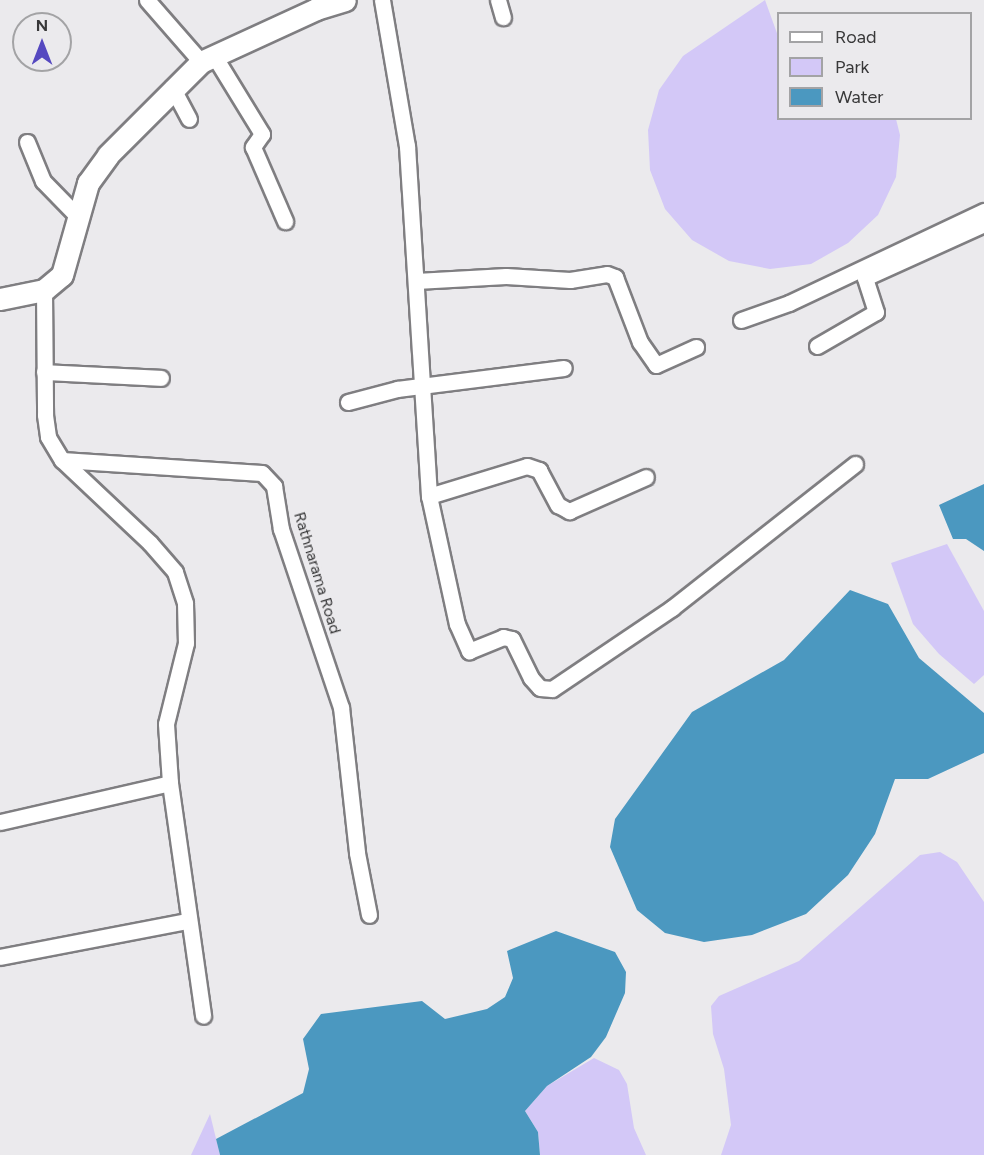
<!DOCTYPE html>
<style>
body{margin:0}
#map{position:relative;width:984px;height:1155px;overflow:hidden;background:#ebeaed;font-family:Figtree,sans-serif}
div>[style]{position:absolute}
.green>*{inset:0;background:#d3c8f7}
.water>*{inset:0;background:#4b98c0}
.roads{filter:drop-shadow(2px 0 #7f7e81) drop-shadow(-2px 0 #7f7e81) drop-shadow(0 2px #7f7e81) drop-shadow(0 -2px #7f7e81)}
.street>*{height:15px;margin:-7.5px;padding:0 7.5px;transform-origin:7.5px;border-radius:7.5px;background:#fff}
.secondary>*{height:21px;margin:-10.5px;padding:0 10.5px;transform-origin:10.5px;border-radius:10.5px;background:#fff}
span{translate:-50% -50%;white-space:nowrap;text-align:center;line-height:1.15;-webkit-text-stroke:5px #ebeaed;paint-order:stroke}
.street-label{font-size:16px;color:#383839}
.legend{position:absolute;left:777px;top:12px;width:195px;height:108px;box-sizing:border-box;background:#ebeaed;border:2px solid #a3a3a5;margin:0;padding:8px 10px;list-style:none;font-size:18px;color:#383839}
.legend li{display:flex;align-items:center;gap:12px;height:30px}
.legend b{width:30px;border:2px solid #a3a3a5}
.north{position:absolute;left:12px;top:12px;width:60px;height:60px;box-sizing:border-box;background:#ebeaed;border:2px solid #a3a3a5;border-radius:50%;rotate:0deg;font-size:16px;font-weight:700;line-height:24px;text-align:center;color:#383839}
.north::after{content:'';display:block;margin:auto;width:21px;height:27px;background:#5548c0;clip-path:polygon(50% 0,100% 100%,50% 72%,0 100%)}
</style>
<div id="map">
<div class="green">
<div style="clip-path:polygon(765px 0,778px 36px,778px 118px,896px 119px,900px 135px,896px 177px,878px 215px,848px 243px,811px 264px,770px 269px,729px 261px,692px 240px,665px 209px,650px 170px,648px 130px,659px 90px,683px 56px)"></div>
<div style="clip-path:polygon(947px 544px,984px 611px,984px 675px,974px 684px,939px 654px,913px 624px,891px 563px)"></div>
<div style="clip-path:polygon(940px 852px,957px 862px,984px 902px,984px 1155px,721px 1155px,731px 1125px,724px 1069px,713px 1034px,711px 1006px,719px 996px,799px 961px,920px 855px)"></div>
<div style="clip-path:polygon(594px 1058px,619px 1070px,627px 1084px,634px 1128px,646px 1155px,540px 1155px,538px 1132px,525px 1111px,547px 1086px)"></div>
<div style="clip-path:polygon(210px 1114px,220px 1155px,191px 1155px)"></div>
</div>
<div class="water">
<div style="clip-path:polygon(984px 484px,984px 551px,966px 539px,953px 539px,939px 505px)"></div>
<div style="clip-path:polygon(850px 590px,888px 604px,919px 658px,984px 713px,984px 753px,928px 779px,895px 779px,875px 834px,848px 875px,806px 914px,752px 935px,704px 942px,665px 933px,637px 910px,610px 847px,615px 819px,692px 712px,784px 660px)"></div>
<div style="clip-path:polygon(556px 931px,615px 952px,626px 972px,625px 993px,606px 1037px,591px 1057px,547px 1086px,525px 1111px,538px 1132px,540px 1155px,220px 1155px,216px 1139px,303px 1093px,309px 1069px,303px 1039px,321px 1014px,422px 1001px,445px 1019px,487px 1009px,505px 997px,513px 978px,507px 951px)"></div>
</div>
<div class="roads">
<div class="street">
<div style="left:147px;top:0;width:82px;rotate:48.9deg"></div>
<div style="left:382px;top:0;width:148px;rotate:80.3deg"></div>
<div style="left:407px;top:146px;width:351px;rotate:86.4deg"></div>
<div style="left:429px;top:496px;width:131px;rotate:77.7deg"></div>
<div style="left:457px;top:624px;width:30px;rotate:66deg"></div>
<div style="left:469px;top:651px;width:37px;rotate:-22deg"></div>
<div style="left:503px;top:637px;width:9px;rotate:13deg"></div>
<div style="left:512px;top:639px;width:43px;rotate:64deg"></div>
<div style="left:531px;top:678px;width:13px;rotate:48deg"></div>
<div style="left:540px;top:688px;width:12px;rotate:5deg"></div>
<div style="left:552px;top:689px;width:145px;rotate:-34deg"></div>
<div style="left:672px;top:608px;width:233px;rotate:-38.2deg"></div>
<div style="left:498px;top:0;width:18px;rotate:74deg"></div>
<div style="left:213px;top:54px;width:94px;rotate:58.5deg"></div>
<div style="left:262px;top:134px;width:16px;rotate:125deg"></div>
<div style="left:253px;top:147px;width:81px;rotate:66.6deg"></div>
<div style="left:172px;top:87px;width:36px;rotate:62deg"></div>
<div style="left:27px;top:142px;width:42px;rotate:67.7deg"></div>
<div style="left:43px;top:181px;width:50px;rotate:45.8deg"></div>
<div style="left:416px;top:281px;width:90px;rotate:-3.2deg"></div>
<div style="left:506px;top:276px;width:64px;rotate:3.6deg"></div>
<div style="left:570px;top:280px;width:37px;rotate:-9deg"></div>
<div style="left:607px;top:274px;width:9px;rotate:21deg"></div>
<div style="left:615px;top:277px;width:70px;rotate:69deg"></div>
<div style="left:640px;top:342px;width:28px;rotate:55deg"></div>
<div style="left:656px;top:365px;width:44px;rotate:-24.2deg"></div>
<div style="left:44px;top:290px;width:125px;rotate:89.5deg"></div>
<div style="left:45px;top:415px;width:22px;rotate:82deg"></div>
<div style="left:48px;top:437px;width:27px;rotate:59deg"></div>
<div style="left:62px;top:460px;width:200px;rotate:3.7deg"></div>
<div style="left:262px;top:473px;width:18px;rotate:47deg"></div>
<div style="left:274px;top:486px;width:44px;rotate:80.8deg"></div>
<div style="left:281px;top:529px;width:188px;rotate:71.4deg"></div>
<div style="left:341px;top:707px;width:147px;rotate:83.7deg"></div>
<div style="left:357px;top:853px;width:63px;rotate:79deg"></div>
<div style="left:741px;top:320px;width:51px;rotate:-19.5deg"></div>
<div style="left:789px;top:303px;width:216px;rotate:-25.3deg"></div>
<div style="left:817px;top:346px;width:68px;rotate:-30deg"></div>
<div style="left:876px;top:312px;width:36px;rotate:-108deg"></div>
<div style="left:865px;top:278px;width:131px;rotate:-24.4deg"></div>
<div style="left:44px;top:372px;width:117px;rotate:2.9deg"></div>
<div style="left:348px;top:402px;width:51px;rotate:-14.9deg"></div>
<div style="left:397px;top:389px;width:168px;rotate:-7.2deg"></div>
<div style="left:62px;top:460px;width:121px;rotate:43.3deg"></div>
<div style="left:150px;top:543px;width:38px;rotate:49deg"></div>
<div style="left:175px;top:572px;width:33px;rotate:72deg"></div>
<div style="left:185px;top:603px;width:40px;rotate:88.6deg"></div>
<div style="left:186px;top:643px;width:83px;rotate:103.9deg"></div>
<div style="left:166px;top:724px;width:59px;rotate:86.1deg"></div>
<div style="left:429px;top:496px;width:102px;rotate:-17deg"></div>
<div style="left:527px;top:466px;width:13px;rotate:18deg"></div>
<div style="left:539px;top:470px;width:40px;rotate:62deg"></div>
<div style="left:558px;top:505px;width:13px;rotate:29deg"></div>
<div style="left:569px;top:511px;width:84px;rotate:-23.8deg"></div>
<div style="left:0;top:822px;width:174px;rotate:-12.9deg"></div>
<div style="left:170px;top:783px;width:235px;rotate:81.9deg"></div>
<div style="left:0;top:957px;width:190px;rotate:-10.9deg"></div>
</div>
<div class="secondary">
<div style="left:0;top:299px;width:45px;rotate:-11.6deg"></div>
<div style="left:44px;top:290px;width:23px;rotate:-40deg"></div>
<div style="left:62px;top:275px;width:96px;rotate:-74.2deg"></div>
<div style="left:88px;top:183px;width:34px;rotate:-54deg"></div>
<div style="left:108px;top:155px;width:132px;rotate:-45deg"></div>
<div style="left:201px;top:62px;width:127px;rotate:-24.7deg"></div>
<div style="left:316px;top:9px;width:30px;rotate:-17deg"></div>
</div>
</div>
<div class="street-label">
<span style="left:317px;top:573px;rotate:73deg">Rathnarama Road</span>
</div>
<ul class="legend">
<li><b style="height:8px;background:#fff"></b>Road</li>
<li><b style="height:16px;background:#d3c8f7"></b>Park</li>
<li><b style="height:16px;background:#4b98c0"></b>Water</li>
</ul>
<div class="north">N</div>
</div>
